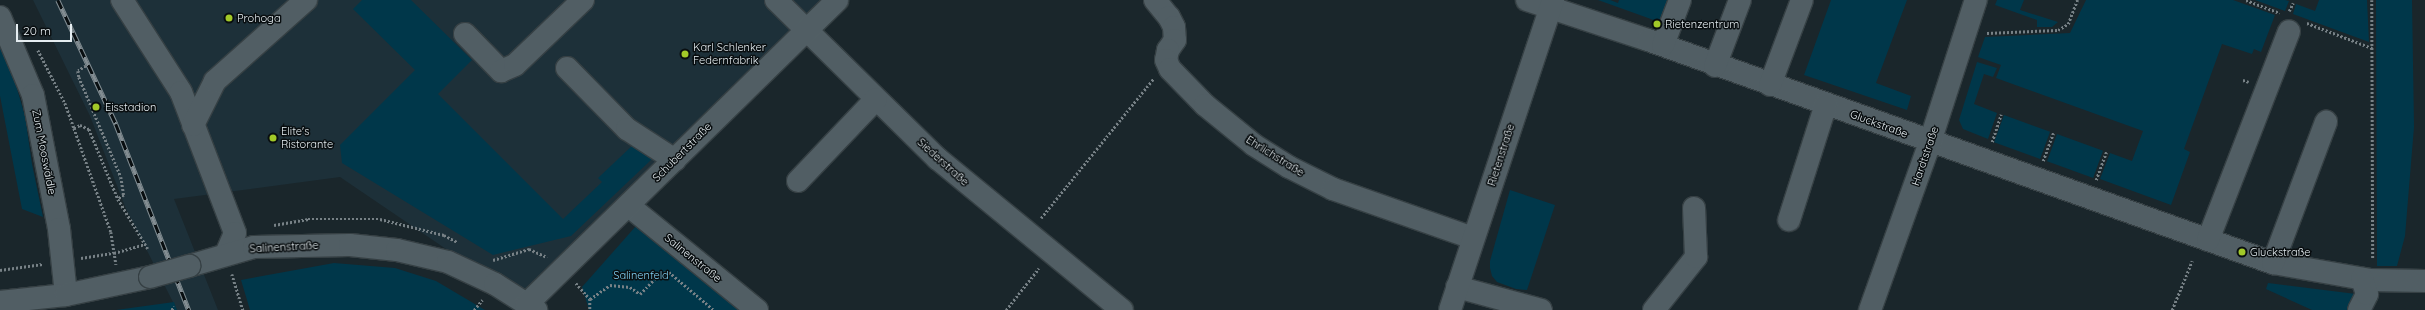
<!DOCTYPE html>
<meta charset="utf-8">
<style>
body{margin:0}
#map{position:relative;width:2425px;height:310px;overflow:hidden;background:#1a262b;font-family:Quicksand,sans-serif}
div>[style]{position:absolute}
.built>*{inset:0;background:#1d3039}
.green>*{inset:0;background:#00374a;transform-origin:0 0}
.path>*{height:2.5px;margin-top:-1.25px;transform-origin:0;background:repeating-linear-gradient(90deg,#778186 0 2px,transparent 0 4px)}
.roads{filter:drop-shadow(1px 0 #364044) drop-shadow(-1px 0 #364044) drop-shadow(0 1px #364044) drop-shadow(0 -1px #364044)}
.minor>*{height:22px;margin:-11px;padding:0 11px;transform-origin:11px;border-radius:11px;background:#515e64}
.rail>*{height:4.5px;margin-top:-2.25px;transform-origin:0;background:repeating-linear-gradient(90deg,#090e10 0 9px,#838d92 0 18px);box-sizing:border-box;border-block:1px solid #838d92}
.bridges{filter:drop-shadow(1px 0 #364044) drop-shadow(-1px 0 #364044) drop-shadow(0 1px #364044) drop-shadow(0 -1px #364044)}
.minor-bridge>*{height:22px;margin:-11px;padding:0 11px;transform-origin:11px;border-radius:11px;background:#515e64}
.dots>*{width:11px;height:11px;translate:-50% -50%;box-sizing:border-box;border:2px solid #090e10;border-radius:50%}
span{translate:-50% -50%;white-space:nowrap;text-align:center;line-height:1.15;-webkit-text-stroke:3px #090e10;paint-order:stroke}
.poi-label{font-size:11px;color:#e5edf1}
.left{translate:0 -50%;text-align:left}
.street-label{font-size:11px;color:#e5edf1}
.park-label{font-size:11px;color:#81d2f5}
.scale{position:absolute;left:16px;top:24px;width:56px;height:18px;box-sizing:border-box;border:2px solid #e5edf1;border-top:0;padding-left:5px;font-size:12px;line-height:14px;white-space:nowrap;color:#e5edf1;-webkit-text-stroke:3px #090e10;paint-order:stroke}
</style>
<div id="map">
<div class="built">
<div style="clip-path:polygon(33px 0,837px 0,527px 304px,340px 177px,174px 199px,218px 310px,177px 310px,126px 209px,90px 116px)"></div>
</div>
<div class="green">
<div style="clip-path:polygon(362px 0,411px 0,472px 60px,438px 94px,563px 219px,602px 182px,598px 178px,634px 144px,652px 159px,571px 236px,493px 255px,342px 163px,340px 145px,415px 70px,353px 9px)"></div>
<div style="clip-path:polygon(1598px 0,1610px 0,1618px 3px,1619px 0,1671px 0,1662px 23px)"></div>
<div style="clip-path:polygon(1831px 0,1907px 0,1876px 83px,1911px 96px,1907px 110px,1804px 75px)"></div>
<div style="clip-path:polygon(1997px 0,2024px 0,2020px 10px,2058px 22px,2052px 27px,2037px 27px,2037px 20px,1995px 5px)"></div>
<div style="clip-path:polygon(2086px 0,2233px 0,2275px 15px,2261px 52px,2254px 49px,2252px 54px,2222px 44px,2184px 149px,2190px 152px,2171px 205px,2100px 179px,2110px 153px,2132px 161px,2143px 131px,1996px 78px,2001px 65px,1978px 57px,1985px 37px,2070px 33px)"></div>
<div style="clip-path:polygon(2255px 0,2285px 0,2289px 1px,2285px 11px)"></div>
<div style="clip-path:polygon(2319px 0,2367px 0,2369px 42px,2293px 14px,2296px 4px,2315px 11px)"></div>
<div style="clip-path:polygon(2376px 0,2412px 0,2414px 127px,2405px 236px,2397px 266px,2377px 266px)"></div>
<div style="clip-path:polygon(0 45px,13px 75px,25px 116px,32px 164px,43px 217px,22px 209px,0 96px)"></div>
<div style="clip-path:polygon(1977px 62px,1997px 68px,1993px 77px,1984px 74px,1974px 104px,1997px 113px,1988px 139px,1963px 129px,1959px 120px)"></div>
<div style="left:2004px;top:115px;width:49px;height:29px;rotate:20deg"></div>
<div style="left:2057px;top:134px;width:49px;height:29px;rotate:20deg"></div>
<div style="clip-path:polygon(1510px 190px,1555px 205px,1527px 290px,1516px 289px,1497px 282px,1492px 276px,1490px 268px,1490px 261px)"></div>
<div style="clip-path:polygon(636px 226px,740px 310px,589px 310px,582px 287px)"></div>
<div style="clip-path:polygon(334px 263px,395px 268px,436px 281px,485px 310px,250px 310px,241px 280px)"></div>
<div style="clip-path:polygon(2268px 283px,2356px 294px,2349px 310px,2312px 310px,2266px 289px)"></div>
<div style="clip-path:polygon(174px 302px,177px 310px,116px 310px)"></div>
</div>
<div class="path">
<div style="left:2246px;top:0;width:36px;rotate:21deg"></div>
<div style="left:2372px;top:0;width:259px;rotate:89.8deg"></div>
<div style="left:2289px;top:11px;width:9px;rotate:-63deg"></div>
<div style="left:2307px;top:23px;width:70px;rotate:21deg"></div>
<div style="left:1987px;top:33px;width:71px;rotate:-2.4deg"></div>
<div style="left:2058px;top:30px;width:12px;rotate:-31deg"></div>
<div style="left:2068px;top:24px;width:26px;rotate:-69deg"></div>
<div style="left:38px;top:50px;width:59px;rotate:63deg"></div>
<div style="left:65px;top:103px;width:27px;rotate:70deg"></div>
<div style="left:74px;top:128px;width:110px;rotate:70.4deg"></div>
<div style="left:111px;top:232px;width:33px;rotate:81deg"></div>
<div style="left:86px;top:66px;width:9px;rotate:148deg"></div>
<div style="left:78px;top:71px;width:6px;rotate:81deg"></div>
<div style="left:79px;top:77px;width:108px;rotate:67.2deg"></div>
<div style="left:121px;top:177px;width:18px;rotate:81deg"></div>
<div style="left:124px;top:195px;width:7px;rotate:146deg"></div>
<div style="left:2243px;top:80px;width:6px;rotate:18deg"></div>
<div style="left:74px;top:128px;width:7px;rotate:-27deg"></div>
<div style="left:80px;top:125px;width:10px;rotate:24deg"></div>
<div style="left:89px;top:129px;width:76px;rotate:67.5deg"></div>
<div style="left:118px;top:199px;width:58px;rotate:59deg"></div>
<div style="left:1992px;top:142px;width:29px;rotate:-72deg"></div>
<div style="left:2043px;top:161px;width:30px;rotate:-70deg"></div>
<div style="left:2096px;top:180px;width:30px;rotate:-70deg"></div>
<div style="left:1041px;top:218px;width:179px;rotate:-51.1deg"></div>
<div style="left:274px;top:225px;width:35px;rotate:-10deg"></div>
<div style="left:308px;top:219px;width:72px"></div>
<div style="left:380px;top:219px;width:66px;rotate:14deg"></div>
<div style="left:444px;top:235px;width:15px;rotate:28deg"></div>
<div style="left:81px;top:258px;width:33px;rotate:-9deg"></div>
<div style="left:114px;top:253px;width:32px;rotate:-16deg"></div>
<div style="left:493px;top:260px;width:38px;rotate:-17deg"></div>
<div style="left:529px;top:249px;width:20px;rotate:24deg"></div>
<div style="left:0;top:270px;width:43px;rotate:-7.9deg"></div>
<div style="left:232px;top:274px;width:38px;rotate:73deg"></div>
<div style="left:576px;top:283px;width:21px;rotate:49deg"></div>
<div style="left:590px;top:299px;width:11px;rotate:90deg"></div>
<div style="left:590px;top:299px;width:24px;rotate:-35deg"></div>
<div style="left:610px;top:285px;width:20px;rotate:6deg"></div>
<div style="left:630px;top:287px;width:12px;rotate:35deg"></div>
<div style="left:640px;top:294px;width:29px;rotate:-46deg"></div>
<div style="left:660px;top:273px;width:9px;rotate:-6deg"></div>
<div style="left:669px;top:272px;width:59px;rotate:40.2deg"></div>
<div style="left:172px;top:310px;width:4px;rotate:-76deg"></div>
<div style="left:474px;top:310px;width:13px;rotate:-51deg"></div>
<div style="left:1006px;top:310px;width:53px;rotate:-51.8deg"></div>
<div style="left:2172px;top:310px;width:53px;rotate:-67.8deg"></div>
</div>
<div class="roads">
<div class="minor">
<div style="left:122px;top:0;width:109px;rotate:57.3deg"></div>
<div style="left:181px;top:92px;width:151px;rotate:69deg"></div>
<div style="left:235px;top:233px;width:23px;rotate:113deg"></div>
<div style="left:776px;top:0;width:227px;rotate:44.5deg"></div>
<div style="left:938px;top:159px;width:238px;rotate:39.4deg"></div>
<div style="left:1155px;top:0;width:22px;rotate:51deg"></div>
<div style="left:1169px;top:17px;width:11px;rotate:63deg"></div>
<div style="left:1174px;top:27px;width:13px;rotate:86deg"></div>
<div style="left:1175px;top:40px;width:12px;rotate:125deg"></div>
<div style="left:1168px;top:50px;width:10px;rotate:101deg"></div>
<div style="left:1166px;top:60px;width:10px;rotate:66deg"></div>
<div style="left:1170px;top:69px;width:50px;rotate:45.8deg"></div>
<div style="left:1205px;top:105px;width:63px;rotate:39.2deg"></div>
<div style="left:1254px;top:145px;width:41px;rotate:32.2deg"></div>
<div style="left:1289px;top:167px;width:49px;rotate:26.6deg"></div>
<div style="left:1333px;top:189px;width:148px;rotate:19.3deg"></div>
<div style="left:1527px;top:0;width:127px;rotate:18.3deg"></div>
<div style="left:1648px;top:40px;width:664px;rotate:19.64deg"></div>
<div style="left:2273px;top:263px;width:98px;rotate:9.9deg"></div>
<div style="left:2370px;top:280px;width:55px;rotate:1deg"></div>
<div style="left:0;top:17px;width:85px;rotate:67.1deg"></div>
<div style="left:33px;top:95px;width:136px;rotate:79deg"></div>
<div style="left:59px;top:229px;width:66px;rotate:83.9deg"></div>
<div style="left:465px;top:34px;width:52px;rotate:45.8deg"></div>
<div style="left:501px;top:71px;width:15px;rotate:-23deg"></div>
<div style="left:515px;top:65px;width:94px;rotate:-43.7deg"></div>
<div style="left:1663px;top:45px;width:48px;rotate:-69.3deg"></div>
<div style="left:1715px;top:66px;width:71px;rotate:-69.3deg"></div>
<div style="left:567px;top:68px;width:86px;rotate:45.5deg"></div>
<div style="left:627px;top:129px;width:57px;rotate:32.9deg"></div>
<div style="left:1770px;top:85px;width:91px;rotate:-69.4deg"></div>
<div style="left:193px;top:125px;width:49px;rotate:-63.4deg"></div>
<div style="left:215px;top:81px;width:122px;rotate:-41.7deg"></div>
<div style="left:798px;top:181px;width:113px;rotate:-46.4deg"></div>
<div style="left:629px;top:206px;width:165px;rotate:39.1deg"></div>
<div style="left:1789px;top:220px;width:122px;rotate:-72.3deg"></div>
<div style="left:2208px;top:240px;width:224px;rotate:-68.8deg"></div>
<div style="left:2273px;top:263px;width:151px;rotate:-69.4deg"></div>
<div style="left:189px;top:266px;width:68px;rotate:-16.3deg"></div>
<div style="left:254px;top:247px;width:96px;rotate:-1.2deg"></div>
<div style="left:350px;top:245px;width:47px;rotate:6.1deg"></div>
<div style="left:397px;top:250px;width:52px;rotate:13.2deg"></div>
<div style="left:448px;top:262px;width:52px;rotate:25.1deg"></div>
<div style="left:495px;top:284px;width:49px;rotate:32.4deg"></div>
<div style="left:1457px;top:287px;width:87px;rotate:15.3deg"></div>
<div style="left:0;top:302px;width:66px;rotate:-6.1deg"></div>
<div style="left:66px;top:295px;width:86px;rotate:-12.1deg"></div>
<div style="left:527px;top:304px;width:434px;rotate:-44.4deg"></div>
<div style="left:1450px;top:310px;width:327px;rotate:-71.6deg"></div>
<div style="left:1654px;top:310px;width:68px;rotate:-51.6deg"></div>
<div style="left:1696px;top:257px;width:49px;rotate:-92.3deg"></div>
<div style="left:1870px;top:310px;width:178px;rotate:-70.3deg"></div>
<div style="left:1930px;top:142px;width:149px;rotate:-72.1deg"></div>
<div style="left:2359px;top:310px;width:18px;rotate:-63deg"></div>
<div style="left:2367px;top:294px;width:16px;rotate:-108deg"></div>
</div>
</div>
<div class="rail">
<div style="left:58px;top:0;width:137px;rotate:64.9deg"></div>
<div style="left:116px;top:124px;width:200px;rotate:68.6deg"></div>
</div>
<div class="bridges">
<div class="minor-bridge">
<div style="left:150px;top:277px;width:41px;rotate:-15.8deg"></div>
</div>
</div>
<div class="dots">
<div style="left:229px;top:18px;background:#a2c928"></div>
<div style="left:1657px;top:24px;background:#a2c928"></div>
<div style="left:685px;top:54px;background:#a2c928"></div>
<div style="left:96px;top:107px;background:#a2c928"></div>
<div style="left:273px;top:138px;background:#a2c928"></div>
<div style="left:2242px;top:252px;background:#a2c928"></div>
</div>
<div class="poi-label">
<span class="left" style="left:237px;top:18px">Prohoga</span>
<span class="left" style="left:1665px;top:24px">Rietenzentrum</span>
<span class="left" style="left:693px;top:54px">Karl Schlenker<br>Federnfabrik</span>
<span class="left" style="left:105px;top:107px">Eisstadion</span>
<span class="left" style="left:281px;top:138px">Elite's<br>Ristorante</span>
<span class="left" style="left:2250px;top:252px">Gluckstraße</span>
</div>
<div class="street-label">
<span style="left:1879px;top:124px;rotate:20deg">Gluckstraße</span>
<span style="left:44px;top:152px;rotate:79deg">Zum Mooswäldle</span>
<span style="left:682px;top:152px;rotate:-45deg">Schubertstraße</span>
<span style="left:1501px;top:155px;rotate:-72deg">Rietenstraße</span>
<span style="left:1275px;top:156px;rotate:32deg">Ehrlichstraße</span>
<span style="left:1925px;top:156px;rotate:-71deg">Hardtstraße</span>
<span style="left:943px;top:162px;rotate:42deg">Siederstraße</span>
<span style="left:284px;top:247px;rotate:-3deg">Salinenstraße</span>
<span style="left:693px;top:258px;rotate:39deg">Salinenstraße</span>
</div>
<div class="park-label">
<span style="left:641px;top:275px">Salinenfeld</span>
</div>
<div class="scale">20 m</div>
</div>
